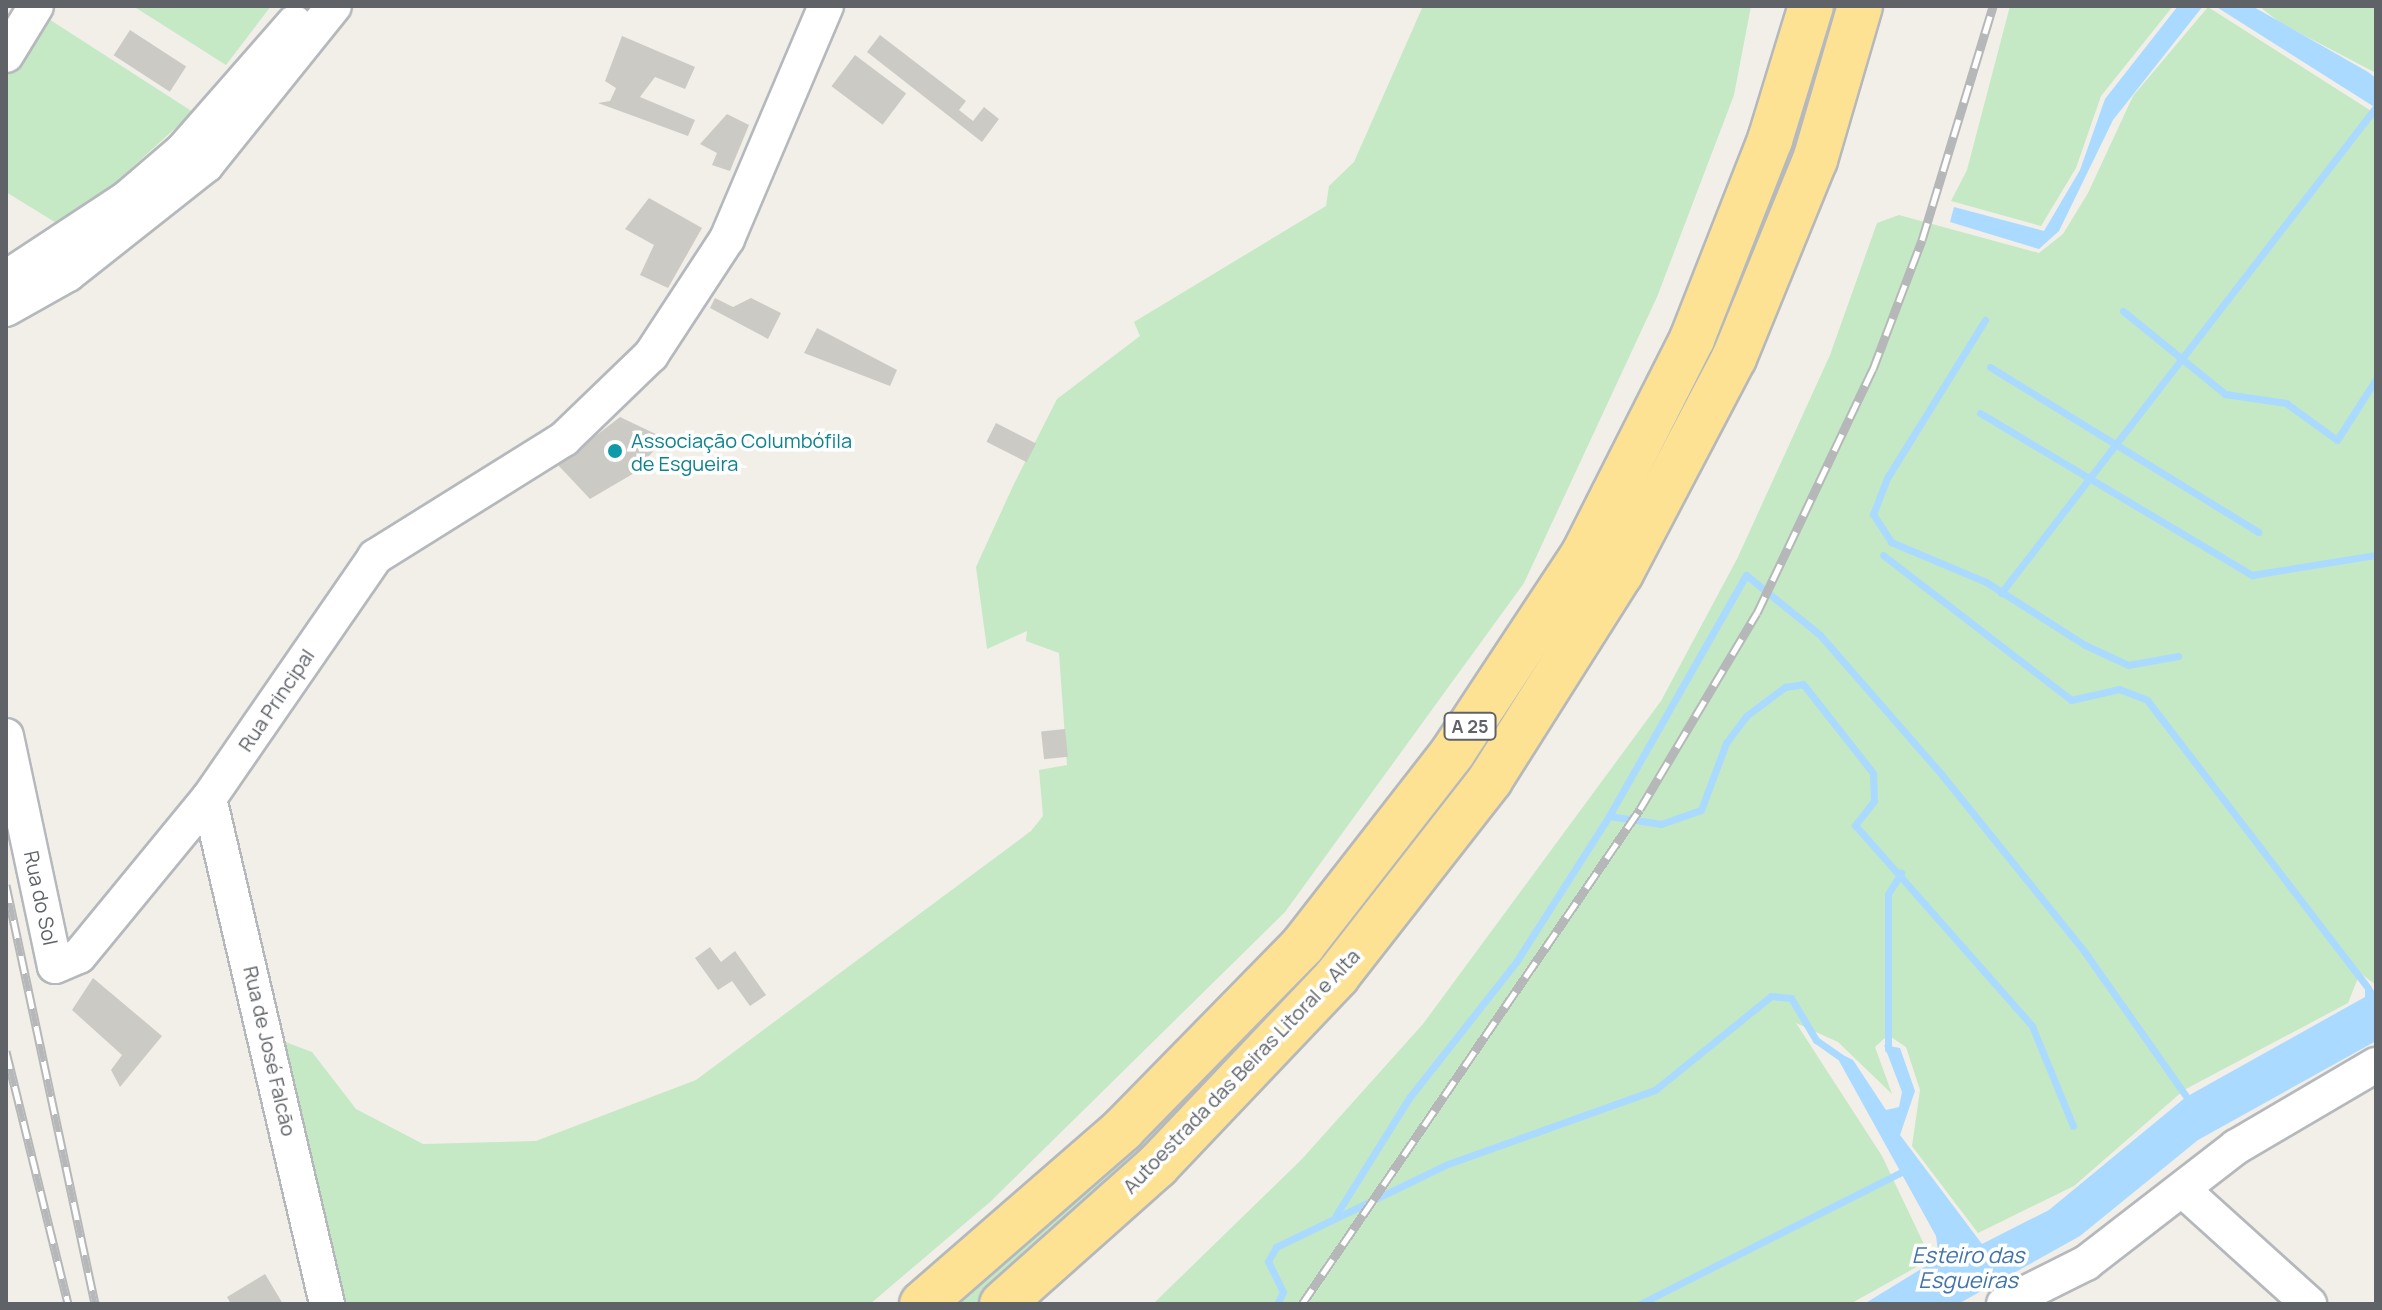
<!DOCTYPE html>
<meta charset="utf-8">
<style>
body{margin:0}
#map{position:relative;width:2382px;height:1310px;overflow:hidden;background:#f1efe8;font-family:Manrope,sans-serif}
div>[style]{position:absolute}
.green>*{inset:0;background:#c5e8c5}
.water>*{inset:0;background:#aadaff}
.stream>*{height:7px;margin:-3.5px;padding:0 3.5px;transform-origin:3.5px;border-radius:3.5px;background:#aadaff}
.building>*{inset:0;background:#cccac5;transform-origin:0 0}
.roads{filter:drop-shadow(2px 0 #b5b8bc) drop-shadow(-2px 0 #b5b8bc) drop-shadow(0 2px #b5b8bc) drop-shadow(0 -2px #b5b8bc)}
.minor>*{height:34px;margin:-17px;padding:0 17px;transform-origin:17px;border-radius:17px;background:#fff}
.highway>*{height:44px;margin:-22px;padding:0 22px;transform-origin:22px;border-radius:22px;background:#fde293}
.rail>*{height:9px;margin-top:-4.5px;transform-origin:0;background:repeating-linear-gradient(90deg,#fff 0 18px,#b6b7b8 0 36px);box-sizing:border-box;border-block:2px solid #b6b7b8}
.dots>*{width:22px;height:22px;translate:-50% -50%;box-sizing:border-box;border:4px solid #fff;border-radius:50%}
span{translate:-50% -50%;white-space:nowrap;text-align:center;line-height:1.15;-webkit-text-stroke:7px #fff;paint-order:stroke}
.shield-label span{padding:2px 6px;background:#fff;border:2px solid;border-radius:6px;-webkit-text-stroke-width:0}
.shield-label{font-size:18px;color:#5f6368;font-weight:700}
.culture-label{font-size:20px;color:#0d838f}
.left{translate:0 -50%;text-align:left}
.street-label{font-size:20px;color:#5f6368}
.water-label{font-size:22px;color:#4174aa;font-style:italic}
.frame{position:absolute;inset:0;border:8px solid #5f6368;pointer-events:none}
</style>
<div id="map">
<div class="green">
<div style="clip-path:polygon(133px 6px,271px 6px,226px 65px)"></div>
<div style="clip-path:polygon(1423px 6px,1751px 6px,1734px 95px,1657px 297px,1524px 583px,1285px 912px,990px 1202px,870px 1304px,344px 1304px,280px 1040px,312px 1052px,356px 1109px,423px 1144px,536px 1141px,696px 1080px,1031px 831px,1043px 816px,1039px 770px,1067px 765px,1059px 653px,1026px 641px,1027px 631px,987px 649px,976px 567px,1013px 486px,1057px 399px,1140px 336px,1134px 322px,1326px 206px,1329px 186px,1354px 162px)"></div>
<div style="clip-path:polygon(1829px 6px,1843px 6px,1734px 315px,1527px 698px,1285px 1009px,978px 1304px,948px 1304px,1471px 755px)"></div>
<div style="clip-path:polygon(2010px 6px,2173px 6px,2101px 96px,2076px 168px,2041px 226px,1951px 201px,1967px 170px)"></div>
<div style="clip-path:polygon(2259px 6px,2376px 6px,2376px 73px,2279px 22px)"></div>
<div style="clip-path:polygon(2208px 7px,2376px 114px,2376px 985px,2360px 973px,2348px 1003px,2184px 1090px,2074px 1186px,1978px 1233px,1912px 1146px,1920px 1090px,1906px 1047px,1888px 1035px,1875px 1047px,1892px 1094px,1838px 1042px,1796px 1023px,1882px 1156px,1931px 1259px,1850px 1304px,1153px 1304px,1302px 1159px,1423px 1024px,1661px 701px,1738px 557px,1830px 355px,1877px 223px,1899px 215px,2039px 253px,2063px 234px,2088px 193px,2133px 96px)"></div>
<div style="clip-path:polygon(41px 14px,193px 112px,104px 193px,58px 224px,6px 192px,6px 68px)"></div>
</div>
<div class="water">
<div style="clip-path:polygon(2178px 6px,2203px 6px,2113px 120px,2059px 231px,2039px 249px,1950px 222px,1954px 207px,2044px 231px,2080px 170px,2105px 99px)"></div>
<div style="clip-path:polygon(2215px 6px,2252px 6px,2368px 72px,2376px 78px,2376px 108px)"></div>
<div style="clip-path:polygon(2365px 980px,2376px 993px,2376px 1041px,2198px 1140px,2080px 1236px,1958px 1304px,1864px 1304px,1939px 1258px,1936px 1236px,1833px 1050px,1853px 1060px,1886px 1110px,1899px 1107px,1902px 1092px,1884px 1045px,1900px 1048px,1915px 1091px,1900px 1135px,1982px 1244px,2049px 1210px,2186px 1097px,2365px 997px)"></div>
</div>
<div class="stream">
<div style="left:2123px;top:311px;width:132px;rotate:39.1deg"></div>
<div style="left:2225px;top:394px;width:62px;rotate:8.4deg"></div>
<div style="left:2286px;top:403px;width:63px;rotate:36deg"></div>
<div style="left:2337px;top:440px;width:72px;rotate:-57.4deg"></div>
<div style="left:1985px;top:320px;width:186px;rotate:121.8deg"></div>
<div style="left:1887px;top:478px;width:39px;rotate:111deg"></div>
<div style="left:1873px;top:514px;width:33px;rotate:57deg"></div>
<div style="left:1891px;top:542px;width:103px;rotate:22.8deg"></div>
<div style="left:1986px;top:582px;width:117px;rotate:32.5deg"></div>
<div style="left:2085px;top:645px;width:47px;rotate:24.9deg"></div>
<div style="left:2128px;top:665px;width:51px;rotate:-10.2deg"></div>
<div style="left:1990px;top:367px;width:315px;rotate:31.6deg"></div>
<div style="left:1980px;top:413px;width:317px;rotate:30.8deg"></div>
<div style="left:2252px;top:575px;width:126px;rotate:-9.2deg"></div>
<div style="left:1883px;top:555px;width:237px;rotate:37.6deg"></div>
<div style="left:2071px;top:700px;width:49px;rotate:-12.9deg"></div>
<div style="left:2119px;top:689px;width:30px;rotate:21deg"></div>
<div style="left:2147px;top:700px;width:363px;rotate:52.5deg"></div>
<div style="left:2001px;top:593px;width:614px;rotate:-52.35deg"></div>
<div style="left:1609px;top:816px;width:277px;rotate:-60.4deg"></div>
<div style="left:1746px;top:575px;width:95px;rotate:39deg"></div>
<div style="left:1820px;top:635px;width:186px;rotate:48.9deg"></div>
<div style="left:1942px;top:775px;width:226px;rotate:51.1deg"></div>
<div style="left:2084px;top:951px;width:184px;rotate:54.9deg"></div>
<div style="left:1888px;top:1049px;width:155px;rotate:-90deg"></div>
<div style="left:1888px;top:894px;width:25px;rotate:-58deg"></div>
<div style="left:1336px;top:1215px;width:138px;rotate:-58deg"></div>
<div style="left:1409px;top:1098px;width:173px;rotate:-51.8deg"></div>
<div style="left:1516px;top:962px;width:173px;rotate:-57.5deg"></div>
<div style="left:1609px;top:816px;width:53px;rotate:8.7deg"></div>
<div style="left:1661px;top:824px;width:42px;rotate:-19.3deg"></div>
<div style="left:1701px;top:810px;width:72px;rotate:-69.5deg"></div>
<div style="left:1726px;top:743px;width:34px;rotate:-53deg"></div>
<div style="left:1746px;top:716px;width:49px;rotate:-36.6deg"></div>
<div style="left:1785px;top:687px;width:18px;rotate:-9deg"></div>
<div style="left:1803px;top:684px;width:113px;rotate:51.8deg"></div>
<div style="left:1873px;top:773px;width:28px;rotate:88deg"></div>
<div style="left:1874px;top:801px;width:31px;rotate:128deg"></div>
<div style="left:1855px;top:825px;width:268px;rotate:48.6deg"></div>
<div style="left:2032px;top:1026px;width:108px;rotate:67.7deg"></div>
<div style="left:1277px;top:1304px;width:13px;rotate:-63deg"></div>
<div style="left:1283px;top:1292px;width:34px;rotate:-116deg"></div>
<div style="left:1268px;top:1261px;width:16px;rotate:-60deg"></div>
<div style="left:1276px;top:1247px;width:191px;rotate:-25.8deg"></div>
<div style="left:1448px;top:1164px;width:220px;rotate:-19.7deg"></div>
<div style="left:1655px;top:1090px;width:149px;rotate:-39deg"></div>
<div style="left:1771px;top:996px;width:20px;rotate:6deg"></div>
<div style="left:1791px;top:998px;width:49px;rotate:59.2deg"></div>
<div style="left:1816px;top:1040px;width:28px;rotate:35deg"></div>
<div style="left:1640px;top:1304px;width:301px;rotate:-26.8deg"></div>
</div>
<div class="building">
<div style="left:130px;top:30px;width:67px;height:30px;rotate:33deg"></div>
<div style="clip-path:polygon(880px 35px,966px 101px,959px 110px,973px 121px,984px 107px,999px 119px,982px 142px,867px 52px)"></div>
<div style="clip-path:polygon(622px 36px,695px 67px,685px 89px,655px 77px,640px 97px,695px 120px,688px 136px,598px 103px,610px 101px,616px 88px,605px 81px)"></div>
<div style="left:855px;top:55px;width:64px;height:39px;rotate:37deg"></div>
<div style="clip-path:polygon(727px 114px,749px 125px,730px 171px,712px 165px,717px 153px,700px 144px)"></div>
<div style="clip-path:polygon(649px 198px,702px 228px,668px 288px,640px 275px,654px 245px,625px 229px)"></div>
<div style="clip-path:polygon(715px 298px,733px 307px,751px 298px,781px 313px,768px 339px,710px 308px)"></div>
<div style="clip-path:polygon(817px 328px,897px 370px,890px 386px,804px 353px)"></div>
<div style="clip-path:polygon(620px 417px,664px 438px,636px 472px,590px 499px,558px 465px)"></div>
<div style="left:996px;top:423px;width:45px;height:21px;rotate:27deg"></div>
<div style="left:1065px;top:729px;width:28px;height:24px;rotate:84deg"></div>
<div style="clip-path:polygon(710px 947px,721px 962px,735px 951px,766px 995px,750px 1006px,732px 981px,718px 990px,695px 958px)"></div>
<div style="clip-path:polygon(93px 978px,162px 1036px,120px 1087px,111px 1070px,122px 1055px,72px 1010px)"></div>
<div style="clip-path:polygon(265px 1274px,283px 1304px,231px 1304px,227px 1297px)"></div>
</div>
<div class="roads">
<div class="minor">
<div style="left:6px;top:55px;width:57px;rotate:-58.5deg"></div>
<div style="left:6px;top:278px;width:144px;rotate:-33.4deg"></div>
<div style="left:126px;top:199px;width:75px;rotate:-40.7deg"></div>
<div style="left:183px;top:150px;width:169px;rotate:-48.8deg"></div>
<div style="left:6px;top:309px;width:71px;rotate:-29.4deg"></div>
<div style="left:68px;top:274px;width:176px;rotate:-38.3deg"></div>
<div style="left:206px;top:165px;width:204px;rotate:-51.2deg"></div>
<div style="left:6px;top:736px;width:235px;rotate:78deg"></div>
<div style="left:55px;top:966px;width:26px;rotate:-23deg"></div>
<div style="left:79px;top:956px;width:205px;rotate:-50.6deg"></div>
<div style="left:209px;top:798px;width:293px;rotate:-55.4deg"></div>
<div style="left:375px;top:557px;width:223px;rotate:-32deg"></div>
<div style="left:564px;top:439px;width:121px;rotate:-44deg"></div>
<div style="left:651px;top:355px;width:139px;rotate:-56.8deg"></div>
<div style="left:727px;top:239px;width:253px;rotate:-67deg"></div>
<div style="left:209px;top:798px;width:520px;rotate:76.87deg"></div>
<div style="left:2183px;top:1190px;width:170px;rotate:42.1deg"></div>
<div style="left:2004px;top:1304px;width:92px;rotate:-26.6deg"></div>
<div style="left:2086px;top:1263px;width:190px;rotate:-37.7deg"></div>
<div style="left:2236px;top:1147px;width:162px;rotate:-30.4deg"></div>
</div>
<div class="highway">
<div style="left:922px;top:1304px;width:267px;rotate:-41deg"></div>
<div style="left:1123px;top:1129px;width:257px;rotate:-45.6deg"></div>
<div style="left:1303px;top:945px;width:244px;rotate:-52.1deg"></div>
<div style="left:1453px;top:752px;width:238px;rotate:-56.6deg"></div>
<div style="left:1584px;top:553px;width:240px;rotate:-63.2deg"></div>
<div style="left:1692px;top:339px;width:214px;rotate:-68.6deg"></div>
<div style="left:1770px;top:140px;width:140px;rotate:-73deg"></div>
<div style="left:1002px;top:1304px;width:208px;rotate:-41.7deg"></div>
<div style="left:1157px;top:1166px;width:262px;rotate:-46.5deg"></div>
<div style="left:1337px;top:976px;width:249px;rotate:-52deg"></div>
<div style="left:1490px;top:780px;width:245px;rotate:-57.7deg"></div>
<div style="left:1621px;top:573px;width:243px;rotate:-62.3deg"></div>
<div style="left:1734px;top:358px;width:214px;rotate:-67.8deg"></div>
<div style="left:1815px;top:160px;width:160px;rotate:-73.7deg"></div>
</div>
</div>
<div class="rail">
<div style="left:6px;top:885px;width:428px;rotate:78deg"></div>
<div style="left:6px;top:1051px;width:260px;rotate:76.2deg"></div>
<div style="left:1302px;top:1304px;width:599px;rotate:-55.67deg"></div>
<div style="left:1640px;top:809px;width:228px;rotate:-59.2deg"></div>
<div style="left:1757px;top:613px;width:270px;rotate:-64.6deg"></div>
<div style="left:1873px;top:369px;width:138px;rotate:-69.2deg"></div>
<div style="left:1922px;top:240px;width:245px;rotate:-73.1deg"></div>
</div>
<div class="dots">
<div style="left:615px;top:451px;background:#0f9aa8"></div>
</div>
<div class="shield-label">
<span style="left:1470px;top:726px">A 25</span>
</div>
<div class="culture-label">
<span class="left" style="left:631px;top:452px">Associação Columbófila<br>de Esgueira</span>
</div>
<div class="street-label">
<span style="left:276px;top:700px;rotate:-56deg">Rua Principal</span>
<span style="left:41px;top:898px;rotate:78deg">Rua do Sol</span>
<span style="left:270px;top:1051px;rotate:77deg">Rua de José Falcão</span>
<span style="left:1241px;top:1071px;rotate:-46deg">Autoestrada das Beiras Litoral e Alta</span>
</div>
<div class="water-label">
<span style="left:1968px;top:1268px">Esteiro das<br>Esgueiras</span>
</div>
<div class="frame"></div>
</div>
